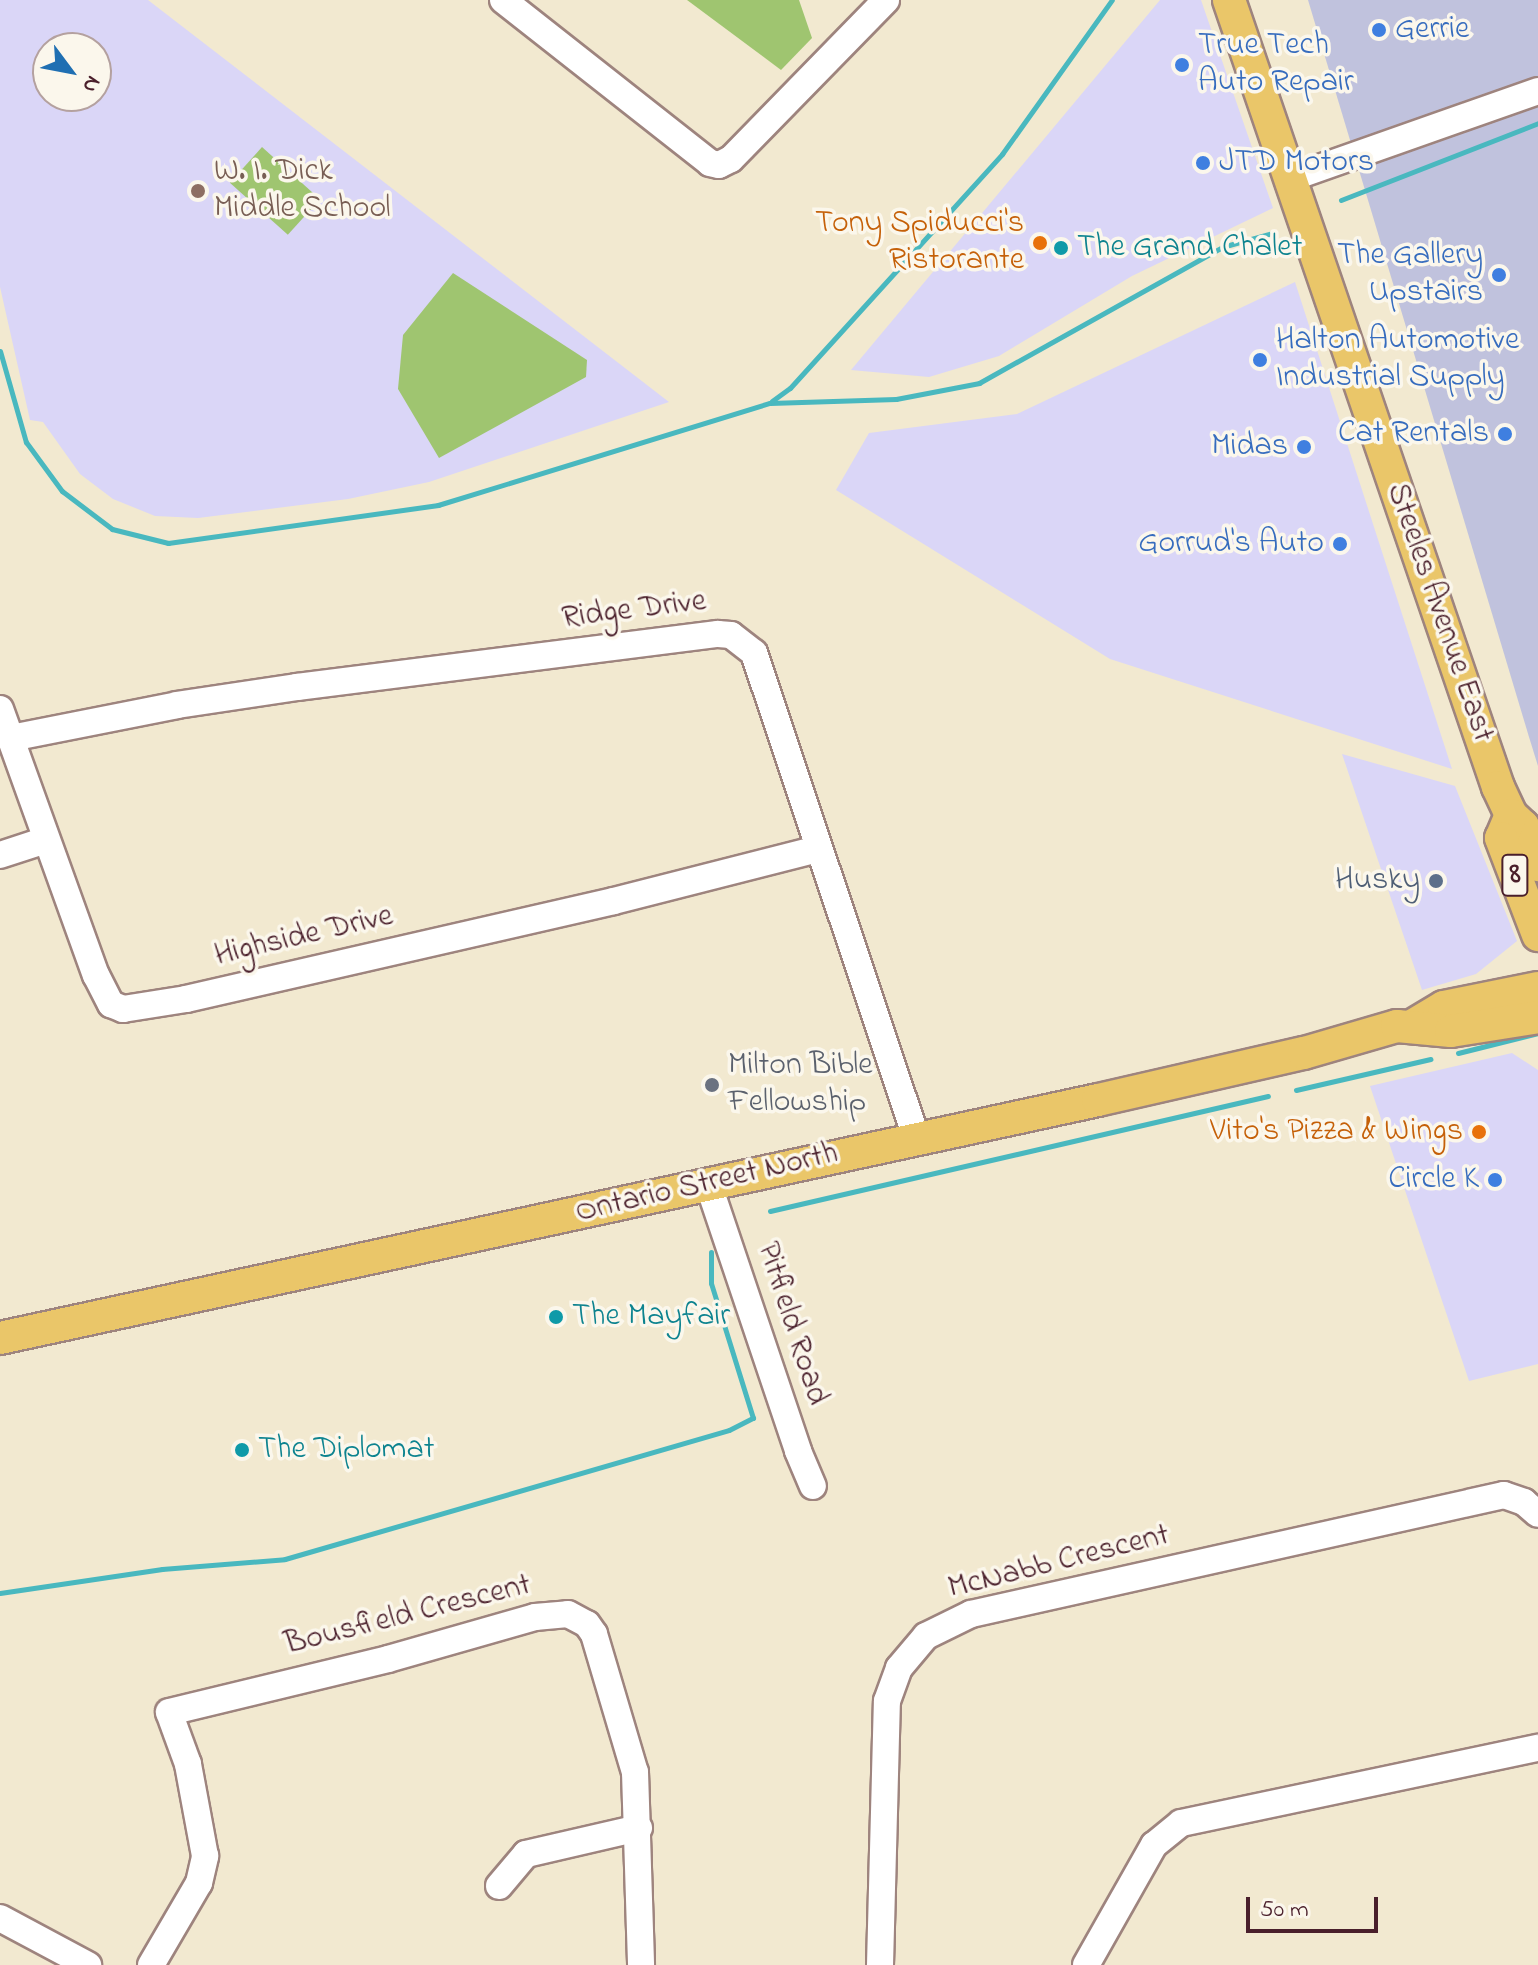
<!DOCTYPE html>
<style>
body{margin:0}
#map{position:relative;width:1538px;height:1965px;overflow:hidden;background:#f2e9d0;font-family:"Indie Flower",sans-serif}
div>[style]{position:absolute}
.built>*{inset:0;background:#dad6f7}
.industrial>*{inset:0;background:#c0c2dd}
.green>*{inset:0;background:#9fc570;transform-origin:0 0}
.stream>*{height:5px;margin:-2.5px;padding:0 2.5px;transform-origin:2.5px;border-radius:2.5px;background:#49b8bf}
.roads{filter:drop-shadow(2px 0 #9e847e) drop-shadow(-2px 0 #9e847e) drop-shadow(0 2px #9e847e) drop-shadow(0 -2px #9e847e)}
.minor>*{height:26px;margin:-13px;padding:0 13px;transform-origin:13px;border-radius:13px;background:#fff}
.major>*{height:32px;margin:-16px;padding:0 16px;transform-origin:16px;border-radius:16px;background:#eac669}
.dots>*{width:22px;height:22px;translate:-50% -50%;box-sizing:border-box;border:4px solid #fbf7ec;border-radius:50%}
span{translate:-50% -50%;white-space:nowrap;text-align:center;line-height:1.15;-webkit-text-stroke:7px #fbf7ec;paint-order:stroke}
.shield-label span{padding:2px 6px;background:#fbf7ec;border:2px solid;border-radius:6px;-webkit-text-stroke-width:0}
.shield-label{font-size:30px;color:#4a1f2b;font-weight:700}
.shop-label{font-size:32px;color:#366cbe}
.left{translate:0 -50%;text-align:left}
.right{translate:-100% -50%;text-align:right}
.education-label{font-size:32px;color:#785e54}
.food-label{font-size:32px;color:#c56008}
.culture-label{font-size:32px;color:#0d838f}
.street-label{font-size:32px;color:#4a1f2b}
.service-label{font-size:32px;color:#4e5e75}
.worship-label{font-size:32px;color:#5b616d}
.north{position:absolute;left:32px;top:32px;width:80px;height:80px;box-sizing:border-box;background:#fbf7ec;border:2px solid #b4a19f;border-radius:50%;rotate:122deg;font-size:22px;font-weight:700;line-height:32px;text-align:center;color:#4a1f2b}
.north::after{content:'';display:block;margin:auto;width:28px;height:36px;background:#1f6fb2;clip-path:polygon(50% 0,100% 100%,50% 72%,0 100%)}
.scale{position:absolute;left:1246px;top:1897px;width:132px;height:36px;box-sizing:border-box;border:4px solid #4a1f2b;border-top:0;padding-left:10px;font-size:24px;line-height:28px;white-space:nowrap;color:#4a1f2b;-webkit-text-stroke:6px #fbf7ec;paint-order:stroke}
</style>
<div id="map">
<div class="built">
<div style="clip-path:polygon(evenodd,0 0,148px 0,669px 402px,429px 482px,348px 499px,198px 518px,155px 516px,113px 499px,80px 474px,43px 422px,30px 420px,0 287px,0 0,48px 48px,96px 48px,96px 96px,48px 96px,48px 48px)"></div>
<div style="clip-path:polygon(1160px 0,1201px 0,1273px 208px,1132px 276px,999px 356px,929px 377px,851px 370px)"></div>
<div style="clip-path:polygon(1295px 282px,1452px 769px,1110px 659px,836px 490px,869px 433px,1017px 414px)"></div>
<div style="clip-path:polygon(1342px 754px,1455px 786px,1517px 941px,1476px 974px,1422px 990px)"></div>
<div style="clip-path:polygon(1512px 1053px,1538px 1070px,1538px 1364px,1469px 1381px,1370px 1086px)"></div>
</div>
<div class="industrial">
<div style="clip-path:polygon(1308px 0,1538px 0,1538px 766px,1529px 737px)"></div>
</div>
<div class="green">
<div style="clip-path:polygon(687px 0,799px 0,812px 38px,781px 70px)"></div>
<div style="left:262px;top:147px;width:78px;height:48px;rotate:42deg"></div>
<div style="clip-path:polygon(453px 273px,587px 360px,586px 377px,439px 458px,398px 389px,403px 335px)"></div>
</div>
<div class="stream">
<div style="left:1341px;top:200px;width:212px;rotate:-21.3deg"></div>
<div style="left:0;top:351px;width:95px;rotate:74.1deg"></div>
<div style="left:26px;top:442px;width:61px;rotate:53.7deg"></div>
<div style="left:62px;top:491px;width:63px;rotate:37.2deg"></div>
<div style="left:112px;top:529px;width:58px;rotate:14deg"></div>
<div style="left:168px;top:543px;width:273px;rotate:-8deg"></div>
<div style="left:438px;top:505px;width:347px;rotate:-17.1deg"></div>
<div style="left:770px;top:403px;width:126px;rotate:-1.8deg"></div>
<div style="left:896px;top:399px;width:85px;rotate:-10.9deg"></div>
<div style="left:979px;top:383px;width:278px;rotate:-29.2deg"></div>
<div style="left:1222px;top:247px;width:49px;rotate:-15.5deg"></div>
<div style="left:772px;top:401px;width:22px;rotate:-36deg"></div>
<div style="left:790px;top:388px;width:316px;rotate:-47.8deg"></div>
<div style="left:1002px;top:154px;width:189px;rotate:-54.5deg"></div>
<div style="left:1458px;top:1053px;width:82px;rotate:-14deg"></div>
<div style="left:1296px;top:1090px;width:138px;rotate:-13deg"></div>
<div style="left:770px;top:1211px;width:511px;rotate:-13deg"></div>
<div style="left:0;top:1593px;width:164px;rotate:-8.4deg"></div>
<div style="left:162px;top:1569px;width:123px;rotate:-4.6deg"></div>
<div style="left:285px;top:1559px;width:462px;rotate:-16.2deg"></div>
<div style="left:729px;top:1430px;width:27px;rotate:-27deg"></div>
<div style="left:753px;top:1418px;width:141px;rotate:-107.3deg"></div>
<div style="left:711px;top:1283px;width:31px;rotate:-90deg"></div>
</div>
<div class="roads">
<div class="minor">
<div style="left:503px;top:0;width:263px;rotate:38.2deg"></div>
<div style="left:710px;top:163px;width:9px;rotate:13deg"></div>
<div style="left:719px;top:165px;width:13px;rotate:-27deg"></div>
<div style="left:731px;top:159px;width:222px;rotate:-45.7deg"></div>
<div style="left:1291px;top:178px;width:262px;rotate:-19.4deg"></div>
<div style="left:0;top:709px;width:283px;rotate:70.2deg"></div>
<div style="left:96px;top:975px;width:33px;rotate:63deg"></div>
<div style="left:111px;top:1004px;width:13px;rotate:23deg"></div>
<div style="left:123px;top:1009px;width:64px;rotate:-9deg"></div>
<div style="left:186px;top:999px;width:439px;rotate:-12.9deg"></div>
<div style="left:614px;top:901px;width:211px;rotate:-14.3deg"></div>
<div style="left:11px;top:738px;width:169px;rotate:-11.2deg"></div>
<div style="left:177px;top:705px;width:121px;rotate:-8.5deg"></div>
<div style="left:297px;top:687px;width:424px;rotate:-7.2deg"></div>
<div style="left:718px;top:634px;width:13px;rotate:4deg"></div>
<div style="left:731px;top:635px;width:29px;rotate:38deg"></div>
<div style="left:754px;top:653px;width:510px;rotate:71.49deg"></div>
<div style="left:0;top:855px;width:48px;rotate:-18.1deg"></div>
<div style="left:708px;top:1183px;width:283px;rotate:71.4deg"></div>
<div style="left:798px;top:1451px;width:38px;rotate:67deg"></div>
<div style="left:499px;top:1886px;width:42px;rotate:-49.8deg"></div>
<div style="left:526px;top:1854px;width:116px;rotate:-13deg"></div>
<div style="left:0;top:1918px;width:100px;rotate:28.1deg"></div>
<div style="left:151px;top:1965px;width:95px;rotate:-59.7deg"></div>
<div style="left:199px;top:1883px;width:28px;rotate:-77deg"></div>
<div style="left:205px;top:1856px;width:94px;rotate:-100.5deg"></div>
<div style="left:188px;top:1764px;width:55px;rotate:-110.1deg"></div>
<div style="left:169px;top:1712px;width:225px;rotate:-13.6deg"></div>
<div style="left:388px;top:1659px;width:153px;rotate:-15.9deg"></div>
<div style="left:535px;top:1617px;width:33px;rotate:-5deg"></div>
<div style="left:568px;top:1614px;width:21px;rotate:28deg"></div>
<div style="left:587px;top:1624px;width:12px;rotate:55deg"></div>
<div style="left:594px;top:1634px;width:144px;rotate:73.5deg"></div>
<div style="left:635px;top:1772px;width:193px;rotate:88.2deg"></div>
<div style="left:880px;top:1965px;width:264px;rotate:-88.5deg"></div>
<div style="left:887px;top:1701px;width:35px;rotate:-70deg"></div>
<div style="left:899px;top:1668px;width:42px;rotate:-49.8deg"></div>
<div style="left:926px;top:1636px;width:50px;rotate:-26.1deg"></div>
<div style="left:971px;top:1614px;width:546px;rotate:-12.59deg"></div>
<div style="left:1504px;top:1495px;width:21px;rotate:19deg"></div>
<div style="left:1524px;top:1502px;width:18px;rotate:41deg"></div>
<div style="left:1086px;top:1965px;width:138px;rotate:-60.5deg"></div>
<div style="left:1154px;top:1845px;width:35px;rotate:-39deg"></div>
<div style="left:1181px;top:1823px;width:365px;rotate:-11.9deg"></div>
</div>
<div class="major">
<div style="left:1229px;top:0;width:832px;rotate:71.13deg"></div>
<div style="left:1498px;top:787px;width:31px;rotate:65deg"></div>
<div style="left:1511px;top:815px;width:16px;rotate:43deg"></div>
<div style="left:1523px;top:826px;width:42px;rotate:69deg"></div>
<div style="left:1511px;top:815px;width:25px;rotate:113deg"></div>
<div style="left:1501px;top:838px;width:104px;rotate:69.1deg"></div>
<div style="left:1412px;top:1026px;width:37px;rotate:-31deg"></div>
<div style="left:1444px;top:1007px;width:96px;rotate:-11.4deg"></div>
<div style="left:0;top:1338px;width:1123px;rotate:-12.23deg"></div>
<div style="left:1098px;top:1100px;width:211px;rotate:-12.9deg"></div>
<div style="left:1304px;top:1053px;width:97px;rotate:-16.2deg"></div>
<div style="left:1397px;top:1026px;width:54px;rotate:5.3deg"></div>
<div style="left:1451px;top:1031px;width:88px;rotate:-9.1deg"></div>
</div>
</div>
<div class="dots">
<div style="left:1379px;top:30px;background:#3f7fe0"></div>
<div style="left:1182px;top:65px;background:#3f7fe0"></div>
<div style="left:1203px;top:163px;background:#3f7fe0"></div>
<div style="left:198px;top:191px;background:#8d6e63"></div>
<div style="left:1040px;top:243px;background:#e8710a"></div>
<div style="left:1061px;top:248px;background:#0f9aa8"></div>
<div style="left:1499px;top:275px;background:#3f7fe0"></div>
<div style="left:1260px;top:360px;background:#3f7fe0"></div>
<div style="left:1505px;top:434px;background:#3f7fe0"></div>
<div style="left:1304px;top:447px;background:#3f7fe0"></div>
<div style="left:1340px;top:544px;background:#3f7fe0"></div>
<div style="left:1436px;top:881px;background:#5c6f8a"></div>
<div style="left:712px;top:1085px;background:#6b7280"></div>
<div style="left:1479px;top:1132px;background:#e8710a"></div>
<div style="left:1495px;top:1180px;background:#3f7fe0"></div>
<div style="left:556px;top:1317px;background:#0f9aa8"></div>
<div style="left:242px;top:1450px;background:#0f9aa8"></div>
</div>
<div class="shield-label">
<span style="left:1515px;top:875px">8</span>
</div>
<div class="shop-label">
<span class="left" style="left:1395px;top:30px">Gerrie</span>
<span class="left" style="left:1198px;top:65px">True Tech<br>Auto Repair</span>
<span class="left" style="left:1219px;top:163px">JTD Motors</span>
<span class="right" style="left:1483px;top:275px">The Gallery<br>Upstairs</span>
<span class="left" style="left:1276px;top:360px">Halton Automotive<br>Industrial Supply</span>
<span class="right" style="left:1489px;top:434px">Cat Rentals</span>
<span class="right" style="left:1288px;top:447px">Midas</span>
<span class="right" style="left:1324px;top:544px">Gorrud's Auto</span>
<span class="right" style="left:1479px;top:1180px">Circle K</span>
</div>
<div class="education-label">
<span class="left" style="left:214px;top:191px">W. I. Dick<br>Middle School</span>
</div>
<div class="food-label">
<span class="right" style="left:1024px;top:243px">Tony Spiducci's<br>Ristorante</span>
<span class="right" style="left:1463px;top:1132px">Vito's Pizza &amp; Wings</span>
</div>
<div class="culture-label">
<span class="left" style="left:1077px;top:248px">The Grand Chalet</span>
<span class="left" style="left:572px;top:1317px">The Mayfair</span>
<span class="left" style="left:258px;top:1450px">The Diplomat</span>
</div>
<div class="street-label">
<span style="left:634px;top:611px;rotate:-7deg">Ridge Drive</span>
<span style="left:1439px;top:613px;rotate:71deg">Steeles Avenue East</span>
<span style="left:304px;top:937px;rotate:-13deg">Highside Drive</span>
<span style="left:707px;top:1184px;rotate:-13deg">Ontario Street North</span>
<span style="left:791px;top:1324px;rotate:72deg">Pitfield Road</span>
<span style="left:1059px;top:1563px;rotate:-14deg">McNabb Crescent</span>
<span style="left:408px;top:1616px;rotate:-14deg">Bousfield Crescent</span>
</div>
<div class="service-label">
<span class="right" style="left:1420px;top:881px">Husky</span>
</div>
<div class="worship-label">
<span class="left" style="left:728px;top:1085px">Milton Bible<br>Fellowship</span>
</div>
<div class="north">N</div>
<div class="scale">50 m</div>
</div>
